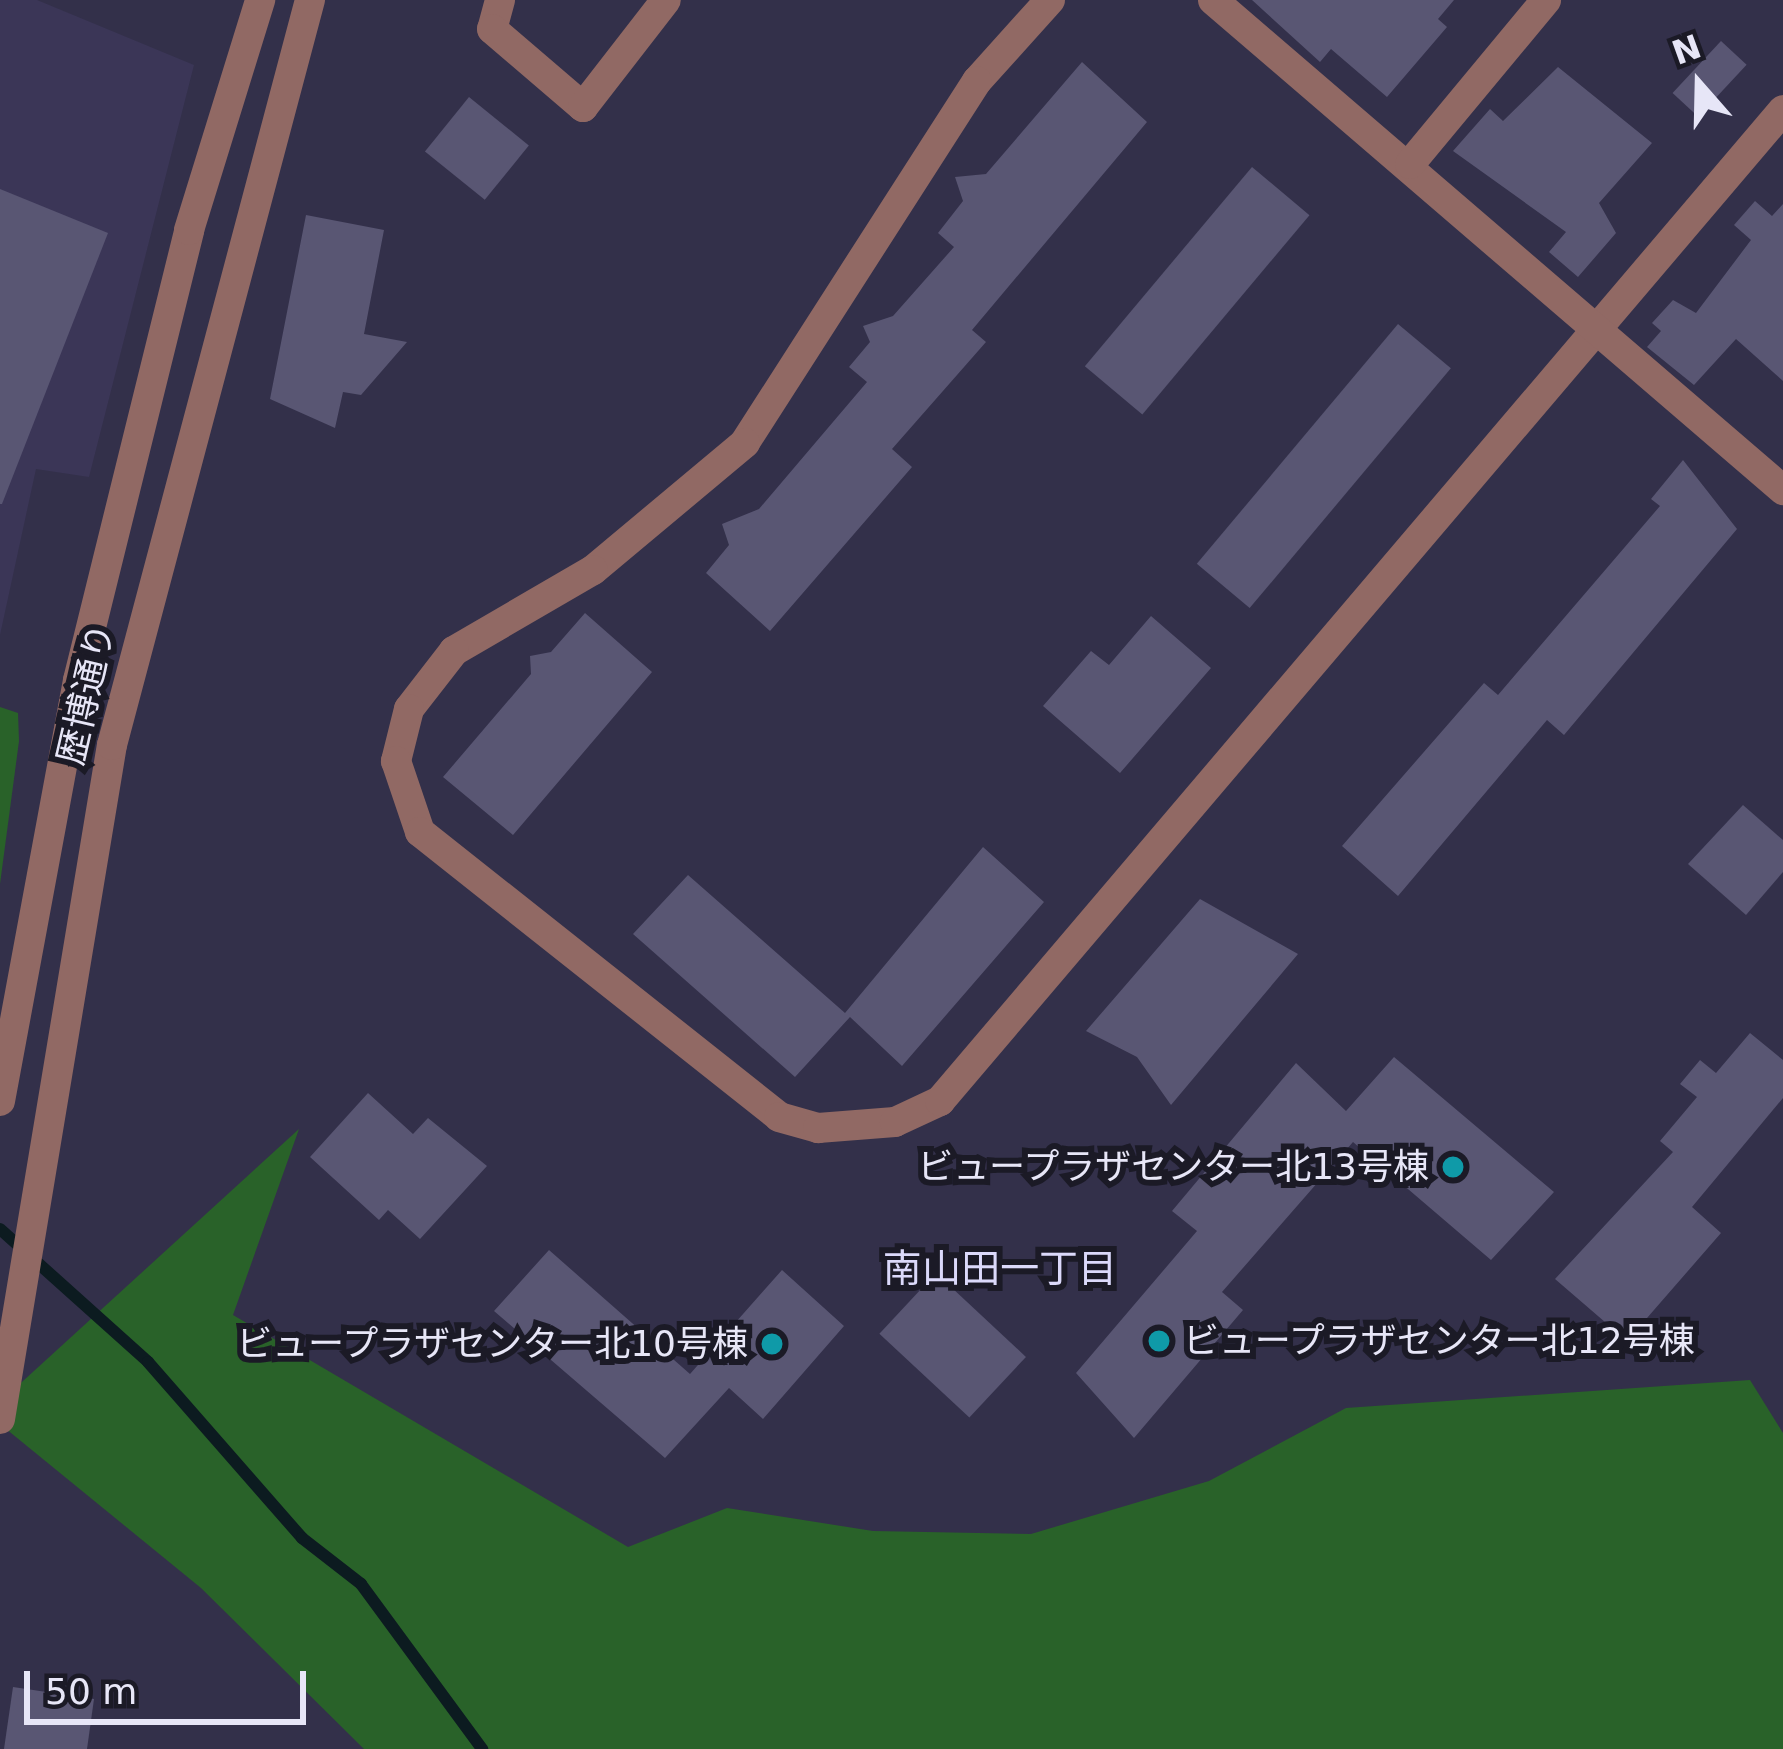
<!DOCTYPE html>
<meta charset="utf-8">
<style>
body{margin:0}
#map{position:relative;width:1783px;height:1749px;overflow:hidden;background:#33304a;font-family:"DejaVu Sans","Noto Sans JP",sans-serif}
div>[style]{position:absolute}
.built>*{inset:0;background:#3b3657}
.green>*{inset:0;background:#296229}
.stream>*{height:12px;margin:-6px;padding:0 6px;transform-origin:6px;border-radius:6px;background:#0c1b20}
.building>*{inset:0;background:#595673;transform-origin:0 0}
.minor>*{height:30px;margin:-15px;padding:0 15px;transform-origin:15px;border-radius:15px;background:#916964}
.dots>*{width:33px;height:33px;translate:-50% -50%;box-sizing:border-box;border:6px solid #1b1a26;border-radius:50%}
span{translate:-50% -50%;white-space:nowrap;text-align:center;line-height:1.15;-webkit-text-stroke:12px #1b1a26;paint-order:stroke}
.street-label{font-size:36px;color:#e7e6f7}
.poi-label{font-size:36px;color:#e7e6f7}
.right{translate:-100% -50%;text-align:right}
.left{translate:0 -50%;text-align:left}
.neighbourhood-label{font-size:39px;color:#dbd9fa}
.north{position:absolute;left:1639px;top:24px;width:120px;height:120px;-webkit-text-stroke:9px #1b1a26;paint-order:stroke;rotate:340deg;font-size:33px;font-weight:700;line-height:48px;text-align:center;color:#e7e6f7}
.north::after{content:'';display:block;margin:auto;width:42px;height:54px;background:#e7e6f7;clip-path:polygon(50% 0,100% 100%,50% 72%,0 100%)}
.scale{position:absolute;left:24px;top:1671px;width:282px;height:54px;box-sizing:border-box;border:6px solid #e7e6f7;border-top:0;padding-left:15px;font-size:36px;line-height:42px;white-space:nowrap;color:#e7e6f7;-webkit-text-stroke:9px #1b1a26;paint-order:stroke}
</style>
<div id="map">
<div class="built">
<div style="clip-path:polygon(0 0,37px 0,194px 65px,89px 477px,36px 469px,0 635px)"></div>
</div>
<div class="green">
<div style="clip-path:polygon(0 707px,18px 713px,19px 741px,0 884px)"></div>
<div style="clip-path:polygon(299px 1129px,233px 1315px,628px 1547px,727px 1508px,873px 1531px,1031px 1534px,1209px 1481px,1346px 1408px,1750px 1380px,1783px 1433px,1783px 1749px,364px 1749px,201px 1588px,0 1424px,0 1402px)"></div>
</div>
<div class="stream">
<div style="left:0;top:1229px;width:199px;rotate:41.9deg"></div>
<div style="left:148px;top:1362px;width:234px;rotate:48.8deg"></div>
<div style="left:302px;top:1538px;width:75px;rotate:37.9deg"></div>
<div style="left:361px;top:1584px;width:205px;rotate:53.7deg"></div>
</div>
<div class="building">
<div style="clip-path:polygon(1252px 0,1454px 0,1438px 19px,1447px 27px,1387px 97px,1331px 49px,1320px 62px)"></div>
<div style="left:1721px;top:41px;width:35px;height:71px;rotate:43deg"></div>
<div style="clip-path:polygon(1082px 62px,1147px 122px,972px 330px,986px 342px,892px 449px,912px 467px,770px 631px,706px 573px,729px 545px,722px 524px,759px 509px,867px 382px,849px 367px,870px 342px,863px 326px,893px 316px,954px 247px,938px 233px,963px 201px,955px 177px,986px 174px)"></div>
<div style="clip-path:polygon(1558px 67px,1652px 143px,1599px 203px,1616px 233px,1578px 277px,1549px 252px,1566px 232px,1453px 151px,1490px 109px,1503px 121px)"></div>
<div style="left:469px;top:97px;width:77px;height:70px;rotate:39deg"></div>
<div style="left:1252px;top:167px;width:75px;height:260px;rotate:40deg"></div>
<div style="clip-path:polygon(0 189px,108px 233px,2px 504px,0 504px)"></div>
<div style="clip-path:polygon(1755px 201px,1772px 216px,1783px 204px,1783px 381px,1736px 339px,1694px 385px,1647px 347px,1661px 331px,1652px 323px,1673px 300px,1696px 313px,1751px 240px,1734px 225px)"></div>
<div style="clip-path:polygon(306px 215px,384px 230px,364px 334px,407px 342px,361px 395px,343px 392px,335px 428px,270px 399px)"></div>
<div style="left:1398px;top:324px;width:69px;height:313px;rotate:40deg"></div>
<div style="clip-path:polygon(1683px 460px,1737px 529px,1564px 735px,1547px 720px,1398px 896px,1342px 846px,1484px 683px,1498px 695px,1660px 506px,1651px 499px)"></div>
<div style="clip-path:polygon(585px 613px,652px 672px,513px 835px,443px 777px,531px 674px,530px 656px,551px 652px)"></div>
<div style="clip-path:polygon(1151px 616px,1211px 668px,1120px 773px,1043px 706px,1091px 651px,1109px 665px)"></div>
<div style="clip-path:polygon(1743px 805px,1783px 840px,1783px 872px,1746px 915px,1688px 864px)"></div>
<div style="clip-path:polygon(983px 847px,1044px 902px,902px 1066px,850px 1017px,795px 1077px,633px 934px,688px 875px,845px 1013px)"></div>
<div style="clip-path:polygon(1200px 899px,1298px 954px,1171px 1105px,1137px 1057px,1086px 1031px)"></div>
<div style="clip-path:polygon(1750px 1033px,1783px 1060px,1783px 1098px,1692px 1207px,1721px 1233px,1627px 1341px,1555px 1279px,1673px 1152px,1660px 1141px,1697px 1097px,1680px 1084px,1700px 1060px,1716px 1073px)"></div>
<div style="clip-path:polygon(1394px 1057px,1554px 1192px,1491px 1260px,1353px 1142px,1222px 1292px,1243px 1310px,1134px 1438px,1076px 1373px,1197px 1231px,1172px 1211px,1296px 1063px,1346px 1111px)"></div>
<div style="clip-path:polygon(368px 1093px,413px 1134px,428px 1118px,487px 1166px,420px 1239px,388px 1210px,379px 1220px,310px 1157px)"></div>
<div style="clip-path:polygon(549px 1250px,690px 1374px,782px 1270px,844px 1326px,763px 1419px,729px 1388px,665px 1458px,494px 1311px)"></div>
<div style="left:936px;top:1273px;width:123px;height:83px;rotate:43deg"></div>
<div style="clip-path:polygon(13px 1687px,94px 1699px,87px 1749px,4px 1749px)"></div>
</div>
<div class="minor">
<div style="left:500px;top:0;width:30px;rotate:105deg"></div>
<div style="left:492px;top:29px;width:120px;rotate:40.6deg"></div>
<div style="left:583px;top:107px;width:135px;rotate:-52.2deg"></div>
<div style="left:1050px;top:0;width:109px;rotate:132deg"></div>
<div style="left:977px;top:81px;width:430px;rotate:122.7deg"></div>
<div style="left:745px;top:443px;width:198px;rotate:140.1deg"></div>
<div style="left:593px;top:570px;width:161px;rotate:149.8deg"></div>
<div style="left:454px;top:651px;width:73px;rotate:127.8deg"></div>
<div style="left:409px;top:709px;width:54px;rotate:104deg"></div>
<div style="left:396px;top:761px;width:75px;rotate:71.3deg"></div>
<div style="left:420px;top:832px;width:458px;rotate:38.4deg"></div>
<div style="left:779px;top:1117px;width:41px;rotate:15.8deg"></div>
<div style="left:818px;top:1128px;width:77px;rotate:-4.5deg"></div>
<div style="left:895px;top:1122px;width:50px;rotate:-25deg"></div>
<div style="left:940px;top:1101px;width:1301px;rotate:-49.61deg"></div>
<div style="left:1213px;top:0;width:752px;rotate:40.68deg"></div>
<div style="left:1410px;top:164px;width:213px;rotate:-50.3deg"></div>
<div style="left:0;top:1101px;width:428px;rotate:-79.5deg"></div>
<div style="left:78px;top:680px;width:463px;rotate:-76.1deg"></div>
<div style="left:189px;top:230px;width:241px;rotate:-72.8deg"></div>
<div style="left:0;top:1419px;width:683px;rotate:-80.57deg"></div>
<div style="left:112px;top:745px;width:771px;rotate:-75.12deg"></div>
</div>
<div class="dots">
<div style="left:1453px;top:1167px;background:#0f9aa8"></div>
<div style="left:1159px;top:1341px;background:#0f9aa8"></div>
<div style="left:772px;top:1344px;background:#0f9aa8"></div>
</div>
<div class="street-label">
<span style="left:86px;top:694px;rotate:-77deg">歴博通り</span>
</div>
<div class="poi-label">
<span class="right" style="left:1429px;top:1167px">ビュープラザセンター北13号棟</span>
<span class="left" style="left:1183px;top:1341px">ビュープラザセンター北12号棟</span>
<span class="right" style="left:748px;top:1344px">ビュープラザセンター北10号棟</span>
</div>
<div class="neighbourhood-label">
<span style="left:1000px;top:1269px">南山田一丁目</span>
</div>
<div class="north">N</div>
<div class="scale">50 m</div>
</div>
